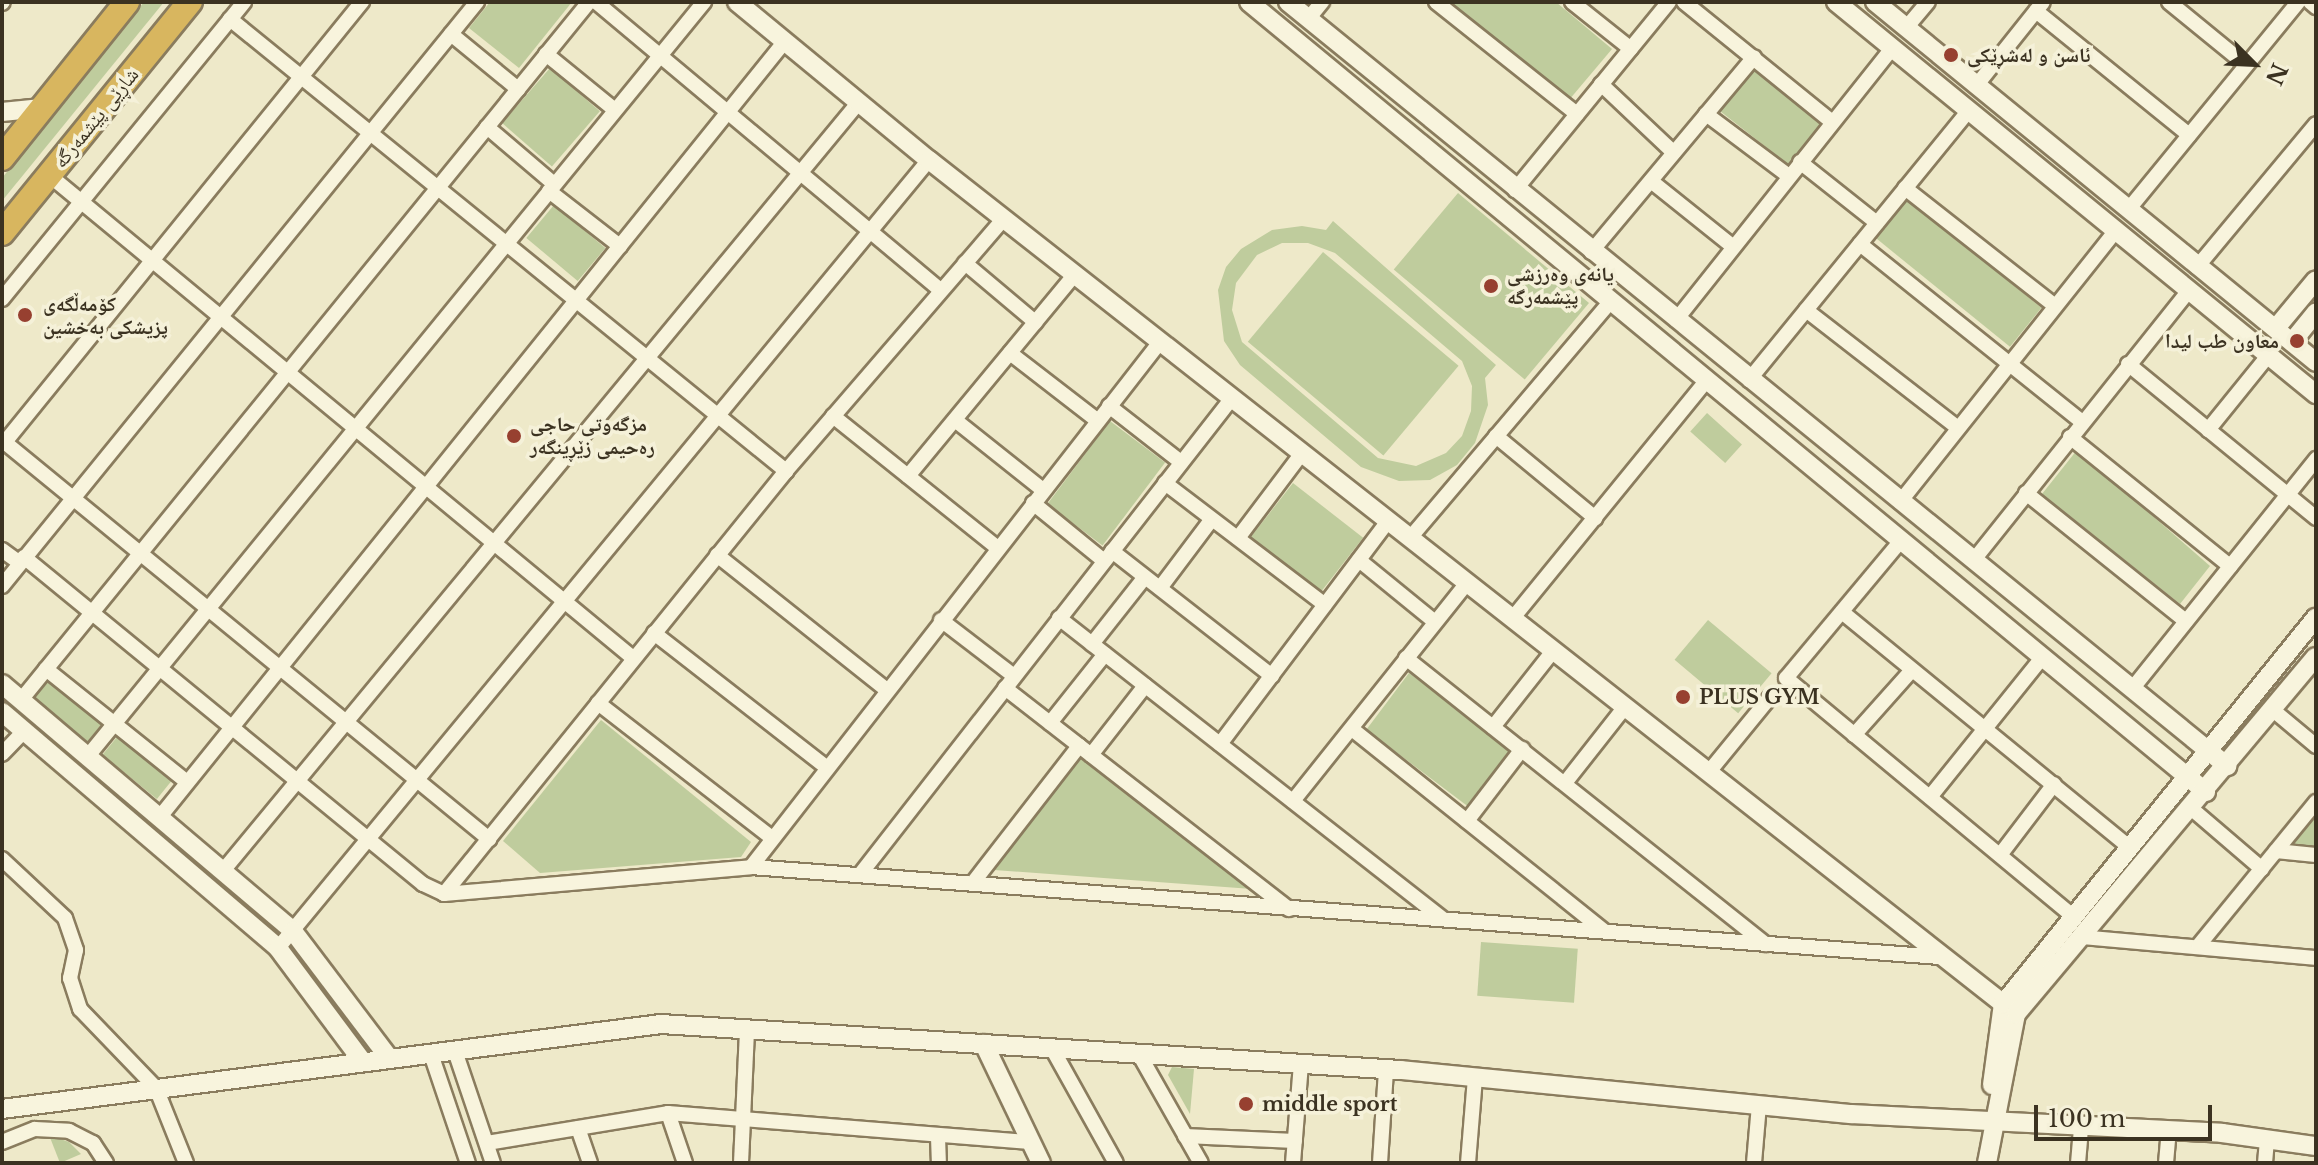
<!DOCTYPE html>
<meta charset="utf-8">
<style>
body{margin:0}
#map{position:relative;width:2318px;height:1165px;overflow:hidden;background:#eee9c9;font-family:"Libre Baskerville","Noto Naskh Arabic",serif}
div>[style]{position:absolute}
.green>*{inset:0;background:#bfcc9d;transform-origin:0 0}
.roads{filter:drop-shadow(2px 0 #8a7c5e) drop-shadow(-2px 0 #8a7c5e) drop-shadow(0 2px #8a7c5e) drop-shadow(0 -2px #8a7c5e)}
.street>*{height:14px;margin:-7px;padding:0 7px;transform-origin:7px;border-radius:7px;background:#f8f4dd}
.secondary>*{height:18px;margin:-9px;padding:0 9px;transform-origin:9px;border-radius:9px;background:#f8f4dd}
.highway>*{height:24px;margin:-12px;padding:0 12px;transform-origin:12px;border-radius:12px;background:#d8b65f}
.dots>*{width:22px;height:22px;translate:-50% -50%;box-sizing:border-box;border:4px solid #f5f1d9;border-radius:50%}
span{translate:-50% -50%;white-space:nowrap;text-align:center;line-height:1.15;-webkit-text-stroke:7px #f5f1d9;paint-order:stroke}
.poi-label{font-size:20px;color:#3b3221;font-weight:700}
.left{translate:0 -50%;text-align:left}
.right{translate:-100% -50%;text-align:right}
.street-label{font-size:20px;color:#3b3221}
.frame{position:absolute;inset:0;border:4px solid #3b3221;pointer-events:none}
.north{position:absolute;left:2214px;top:24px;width:80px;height:80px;-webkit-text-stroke:6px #f5f1d9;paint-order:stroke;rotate:114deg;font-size:22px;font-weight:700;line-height:32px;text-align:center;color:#3b3221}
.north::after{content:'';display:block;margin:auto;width:28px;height:36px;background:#3b3221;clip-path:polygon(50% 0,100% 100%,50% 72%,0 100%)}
.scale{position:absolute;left:2034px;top:1105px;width:178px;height:36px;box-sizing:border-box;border:4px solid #3b3221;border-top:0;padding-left:10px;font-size:24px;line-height:28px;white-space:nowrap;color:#3b3221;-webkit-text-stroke:6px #f5f1d9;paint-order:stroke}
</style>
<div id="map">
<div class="green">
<div style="clip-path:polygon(144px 2px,164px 2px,2px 201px,2px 178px)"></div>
<div style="clip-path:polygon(490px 2px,572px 2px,519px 68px,469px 28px)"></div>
<div style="clip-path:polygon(1449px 2px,1556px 2px,1612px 49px,1569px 100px)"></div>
<div style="left:550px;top:68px;width:66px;height:73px;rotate:41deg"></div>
<div style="left:1751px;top:68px;width:90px;height:53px;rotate:38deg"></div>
<div style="left:1458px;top:193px;width:171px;height:100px;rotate:40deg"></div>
<div style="left:1907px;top:199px;width:173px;height:50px;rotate:39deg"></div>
<div style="left:554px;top:205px;width:67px;height:43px;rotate:40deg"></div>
<div style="clip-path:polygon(evenodd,1333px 221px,1496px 365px,1485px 378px,1488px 405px,1475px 443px,1457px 465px,1430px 480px,1399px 481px,1361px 467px,1240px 365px,1224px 341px,1218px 290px,1226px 267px,1241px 249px,1272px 230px,1302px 226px,1326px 230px,1333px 221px,1282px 243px,1308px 243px,1335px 253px,1462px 361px,1472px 386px,1471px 411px,1462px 436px,1446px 453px,1416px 466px,1378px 458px,1242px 342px,1232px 310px,1236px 283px,1257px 255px,1282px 243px)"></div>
<div style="left:1323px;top:252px;width:177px;height:117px;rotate:40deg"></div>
<div style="left:1707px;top:413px;width:47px;height:25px;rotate:42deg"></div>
<div style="left:1110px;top:421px;width:69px;height:104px;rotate:37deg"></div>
<div style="clip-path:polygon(2077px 450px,2210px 566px,2180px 604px,2042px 494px)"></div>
<div style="left:1293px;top:483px;width:89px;height:69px;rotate:38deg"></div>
<div style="left:1708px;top:620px;width:83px;height:52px;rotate:40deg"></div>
<div style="left:1409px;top:673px;width:130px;height:71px;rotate:37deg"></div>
<div style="left:49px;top:680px;width:69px;height:23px;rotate:40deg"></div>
<div style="clip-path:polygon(601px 720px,751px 842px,741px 857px,540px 873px,503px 841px)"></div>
<div style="left:117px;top:737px;width:70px;height:23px;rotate:39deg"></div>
<div style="clip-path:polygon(1082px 756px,1252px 889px,994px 870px)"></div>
<div style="clip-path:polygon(2316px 812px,2316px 849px,2287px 847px)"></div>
<div style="left:1481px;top:942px;width:97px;height:54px;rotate:4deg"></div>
<div style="clip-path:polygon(1172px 1067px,1194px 1069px,1190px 1114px,1168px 1075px)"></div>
<div style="clip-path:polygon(49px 1135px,69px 1142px,81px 1154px,60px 1163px)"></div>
</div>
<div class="roads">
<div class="street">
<div style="left:596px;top:2px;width:449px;rotate:39.9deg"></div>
<div style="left:1436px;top:2px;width:180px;rotate:38.5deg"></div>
<div style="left:1572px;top:2px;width:75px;rotate:38.5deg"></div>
<div style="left:1684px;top:2px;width:191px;rotate:39deg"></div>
<div style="left:2169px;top:2px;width:99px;rotate:39.3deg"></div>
<div style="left:2310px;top:2px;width:8px;rotate:40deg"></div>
<div style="left:2px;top:3px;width:1px;rotate:-45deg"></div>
<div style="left:2036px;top:11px;width:197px;rotate:39deg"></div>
<div style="left:1309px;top:18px;width:21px;rotate:-51deg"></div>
<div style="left:230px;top:19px;width:717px;rotate:39.11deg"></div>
<div style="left:1906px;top:28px;width:34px;rotate:-50deg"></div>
<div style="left:451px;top:34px;width:87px;rotate:39.4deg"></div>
<div style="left:546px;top:54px;width:89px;rotate:39.1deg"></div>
<div style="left:1601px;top:84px;width:100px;rotate:43.4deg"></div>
<div style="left:1976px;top:86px;width:107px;rotate:-51.4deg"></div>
<div style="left:1706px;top:114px;width:104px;rotate:36.8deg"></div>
<div style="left:487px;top:127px;width:88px;rotate:40.4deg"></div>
<div style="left:1800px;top:162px;width:98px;rotate:38.4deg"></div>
<div style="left:49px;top:175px;width:758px;rotate:39.59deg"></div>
<div style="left:1651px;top:181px;width:104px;rotate:38.7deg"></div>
<div style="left:1905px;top:188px;width:191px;rotate:38.2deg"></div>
<div style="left:1515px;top:190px;width:243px;rotate:-50.7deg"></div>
<div style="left:549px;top:191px;width:90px;rotate:37.8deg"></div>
<div style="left:2128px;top:210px;width:269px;rotate:-50.7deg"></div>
<div style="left:1860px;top:244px;width:285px;rotate:38.7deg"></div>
<div style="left:1591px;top:252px;width:254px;rotate:-50.1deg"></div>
<div style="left:965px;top:263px;width:92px;rotate:40.1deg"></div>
<div style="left:2197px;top:267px;width:186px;rotate:-50.2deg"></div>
<div style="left:2px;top:299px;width:383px;rotate:-50.8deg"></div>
<div style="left:1806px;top:310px;width:192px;rotate:37.8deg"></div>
<div style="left:1676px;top:320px;width:347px;rotate:-51.5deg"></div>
<div style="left:1010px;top:353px;width:111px;rotate:37.7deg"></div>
<div style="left:2128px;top:364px;width:243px;rotate:39.3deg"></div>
<div style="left:1749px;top:380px;width:348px;rotate:-50.8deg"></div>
<div style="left:1109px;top:406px;width:91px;rotate:37.9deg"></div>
<div style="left:833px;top:416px;width:211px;rotate:38.7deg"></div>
<div style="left:955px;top:420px;width:112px;rotate:38.5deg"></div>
<div style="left:2208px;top:430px;width:95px;rotate:-51deg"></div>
<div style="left:1496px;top:436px;width:129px;rotate:39.6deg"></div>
<div style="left:2070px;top:437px;width:206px;rotate:38.9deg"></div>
<div style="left:2px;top:440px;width:630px;rotate:39.33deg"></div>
<div style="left:5px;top:442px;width:567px;rotate:-50.95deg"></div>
<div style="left:908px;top:476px;width:262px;rotate:-50.4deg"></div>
<div style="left:1165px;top:483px;width:201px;rotate:37.3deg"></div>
<div style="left:2026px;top:493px;width:205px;rotate:38.7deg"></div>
<div style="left:1900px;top:502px;width:347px;rotate:-51.5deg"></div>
<div style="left:1033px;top:503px;width:92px;rotate:39.2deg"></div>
<div style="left:1238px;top:538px;width:106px;rotate:-53deg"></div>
<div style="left:1410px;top:538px;width:311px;rotate:-49.7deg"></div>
<div style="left:1899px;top:543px;width:176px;rotate:129.9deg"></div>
<div style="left:1786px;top:678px;width:374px;rotate:39.7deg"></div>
<div style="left:2px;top:550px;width:22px;rotate:36deg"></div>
<div style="left:1112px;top:551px;width:203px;rotate:38deg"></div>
<div style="left:717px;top:555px;width:217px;rotate:38.5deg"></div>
<div style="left:24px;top:557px;width:516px;rotate:39.34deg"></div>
<div style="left:423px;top:884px;width:23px;rotate:25deg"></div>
<div style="left:444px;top:894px;width:308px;rotate:-5deg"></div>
<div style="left:751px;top:867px;width:1192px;rotate:4.33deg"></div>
<div style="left:1359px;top:560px;width:98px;rotate:39.2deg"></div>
<div style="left:1973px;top:561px;width:347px;rotate:-51.4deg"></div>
<div style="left:2px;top:586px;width:753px;rotate:-50.88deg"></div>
<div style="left:1160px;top:588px;width:86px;rotate:-53deg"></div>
<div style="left:1842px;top:612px;width:372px;rotate:39.3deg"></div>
<div style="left:1059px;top:618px;width:488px;rotate:38.1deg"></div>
<div style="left:1512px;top:619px;width:307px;rotate:-50.8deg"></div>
<div style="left:941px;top:620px;width:92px;rotate:37.5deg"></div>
<div style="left:654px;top:633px;width:218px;rotate:37.9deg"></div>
<div style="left:1092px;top:644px;width:85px;rotate:-51.7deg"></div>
<div style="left:1406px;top:658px;width:460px;rotate:38.5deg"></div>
<div style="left:46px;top:669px;width:181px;rotate:38.7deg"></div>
<div style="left:1005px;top:688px;width:360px;rotate:37.9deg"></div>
<div style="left:2132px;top:689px;width:295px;rotate:-51.3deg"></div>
<div style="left:21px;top:700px;width:900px;rotate:-50.86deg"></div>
<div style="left:598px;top:703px;width:219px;rotate:37.8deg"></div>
<div style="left:2273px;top:710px;width:56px;rotate:39.9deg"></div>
<div style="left:1050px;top:723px;width:88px;rotate:-51.4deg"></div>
<div style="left:1493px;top:727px;width:97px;rotate:-51.7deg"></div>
<div style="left:1352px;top:729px;width:323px;rotate:38.7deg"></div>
<div style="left:1854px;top:735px;width:87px;rotate:-48.3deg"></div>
<div style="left:1220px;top:744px;width:279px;rotate:-53deg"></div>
<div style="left:2px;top:754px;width:32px;rotate:-46deg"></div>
<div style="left:1091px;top:755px;width:88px;rotate:-52deg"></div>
<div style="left:88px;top:756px;width:974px;rotate:-50.75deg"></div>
<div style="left:1708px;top:773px;width:99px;rotate:-50.7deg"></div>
<div style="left:1565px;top:783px;width:95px;rotate:-51.8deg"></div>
<div style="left:1930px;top:797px;width:177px;rotate:-51.2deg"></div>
<div style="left:1293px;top:801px;width:279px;rotate:-51.4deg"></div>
<div style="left:2192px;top:809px;width:92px;rotate:40.6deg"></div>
<div style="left:159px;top:818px;width:998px;rotate:-51.14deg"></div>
<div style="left:1467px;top:821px;width:91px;rotate:-52.6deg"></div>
<div style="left:2276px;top:851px;width:40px;rotate:5.7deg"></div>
<div style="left:2000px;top:855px;width:89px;rotate:-52.7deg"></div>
<div style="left:2px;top:859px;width:86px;rotate:43.1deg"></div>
<div style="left:65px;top:918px;width:34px;rotate:71deg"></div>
<div style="left:76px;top:950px;width:29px;rotate:102deg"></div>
<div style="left:70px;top:978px;width:33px;rotate:72deg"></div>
<div style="left:80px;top:1009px;width:110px;rotate:46.1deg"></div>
<div style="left:156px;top:1088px;width:81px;rotate:68.2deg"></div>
<div style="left:751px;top:867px;width:666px;rotate:-52.08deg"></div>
<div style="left:222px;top:872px;width:999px;rotate:-50.4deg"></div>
<div style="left:862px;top:872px;width:601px;rotate:-52.02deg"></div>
<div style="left:972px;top:884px;width:175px;rotate:-52.2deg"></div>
<div style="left:444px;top:894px;width:544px;rotate:-51.04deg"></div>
<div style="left:786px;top:471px;width:334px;rotate:-49.2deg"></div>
<div style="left:2081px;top:937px;width:236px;rotate:5.1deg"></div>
<div style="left:2199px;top:945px;width:185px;rotate:-50.7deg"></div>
<div style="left:278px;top:948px;width:1022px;rotate:-50.44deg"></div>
<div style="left:1053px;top:1050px;width:129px;rotate:60.9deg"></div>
<div style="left:455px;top:1051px;width:118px;rotate:71.3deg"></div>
<div style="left:431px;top:1054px;width:115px;rotate:71.3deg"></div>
<div style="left:1139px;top:1054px;width:125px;rotate:60.4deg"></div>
<div style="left:668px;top:1113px;width:53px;rotate:71.2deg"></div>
<div style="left:578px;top:1128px;width:37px;rotate:71deg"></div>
<div style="left:1185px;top:1136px;width:110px;rotate:2.6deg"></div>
<div style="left:938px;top:1137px;width:26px;rotate:88deg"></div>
<div style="left:2px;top:1142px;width:35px;rotate:-22deg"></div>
<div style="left:35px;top:1129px;width:34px;rotate:3deg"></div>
<div style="left:69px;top:1131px;width:27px;rotate:27deg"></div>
<div style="left:93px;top:1143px;width:24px;rotate:57deg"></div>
<div style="left:487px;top:1143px;width:183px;rotate:-9.4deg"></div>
<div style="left:668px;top:1113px;width:363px;rotate:4.6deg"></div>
<div style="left:741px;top:1163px;width:133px;rotate:-87.4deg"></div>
<div style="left:1293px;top:1163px;width:100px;rotate:-85.4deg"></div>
<div style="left:1380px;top:1163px;width:94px;rotate:-86.3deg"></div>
<div style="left:1468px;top:1163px;width:86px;rotate:-85.3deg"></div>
<div style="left:1754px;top:1163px;width:58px;rotate:-85.1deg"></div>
<div style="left:2078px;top:1163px;width:38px;rotate:-85deg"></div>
<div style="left:2166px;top:1163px;width:33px;rotate:-85deg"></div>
<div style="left:2265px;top:1163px;width:24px;rotate:-85deg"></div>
</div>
<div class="secondary">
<div style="left:737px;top:2px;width:249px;rotate:39.5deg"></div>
<div style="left:929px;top:160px;width:1382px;rotate:38.15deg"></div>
<div style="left:1249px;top:2px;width:1241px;rotate:39.54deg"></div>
<div style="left:1288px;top:2px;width:1211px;rotate:39.13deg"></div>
<div style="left:1836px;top:2px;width:620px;rotate:39.24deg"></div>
<div style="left:1875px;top:2px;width:569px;rotate:39.23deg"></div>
<div style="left:2px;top:112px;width:40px;rotate:-5.7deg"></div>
<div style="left:2276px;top:328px;width:62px;rotate:-50.2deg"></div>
<div style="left:2292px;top:342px;width:38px;rotate:-51deg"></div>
<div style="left:2px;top:684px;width:382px;rotate:40.3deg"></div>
<div style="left:293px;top:931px;width:159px;rotate:52.9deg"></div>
<div style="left:2px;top:712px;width:363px;rotate:40.5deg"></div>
<div style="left:278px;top:948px;width:142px;rotate:53.3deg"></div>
<div style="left:984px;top:1044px;width:132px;rotate:64.4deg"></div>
<div style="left:1992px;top:1085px;width:82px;rotate:-82.3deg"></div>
<div style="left:2003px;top:1004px;width:497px;rotate:-51deg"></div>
<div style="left:2px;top:1109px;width:664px;rotate:-7.35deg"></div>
<div style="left:661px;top:1024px;width:741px;rotate:3.56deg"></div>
<div style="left:1401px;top:1070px;width:452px;rotate:5.6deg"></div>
<div style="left:1851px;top:1114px;width:371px;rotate:2.9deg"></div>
<div style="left:2222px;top:1133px;width:95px;rotate:7.9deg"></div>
<div style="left:1987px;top:1163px;width:152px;rotate:-79deg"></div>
<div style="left:2016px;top:1014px;width:466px;rotate:-50deg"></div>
</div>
<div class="highway">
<div style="left:2px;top:158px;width:200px;rotate:-51.3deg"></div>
<div style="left:2px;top:233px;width:298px;rotate:-50.9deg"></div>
</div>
</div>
<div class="dots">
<div style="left:1951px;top:55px;background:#974030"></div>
<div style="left:1491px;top:286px;background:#974030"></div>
<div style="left:25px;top:315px;background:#974030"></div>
<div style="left:2297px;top:341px;background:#974030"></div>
<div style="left:514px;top:436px;background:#974030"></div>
<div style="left:1683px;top:697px;background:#974030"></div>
<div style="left:1246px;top:1104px;background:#974030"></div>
</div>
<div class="poi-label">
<span class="left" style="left:1967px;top:55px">ئاسن و لەشڕێکی</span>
<span class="left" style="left:1507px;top:286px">یانەی وەرزشی<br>پێشمەرگە</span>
<span class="left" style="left:43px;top:316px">کۆمەڵگەی<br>پزیشکی بەخشین</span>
<span class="right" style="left:2279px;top:341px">معاون طب لیدا</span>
<span class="left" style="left:530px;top:436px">مزگەوتی حاجی<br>رەحیمی زێڕینگەر</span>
<span class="left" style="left:1699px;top:697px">PLUS GYM</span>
<span class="left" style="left:1262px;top:1104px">middle sport</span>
</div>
<div class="street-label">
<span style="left:96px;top:118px;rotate:-51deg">شاڕێی پێشمەرگە</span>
</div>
<div class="frame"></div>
<div class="north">N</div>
<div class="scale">100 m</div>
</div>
